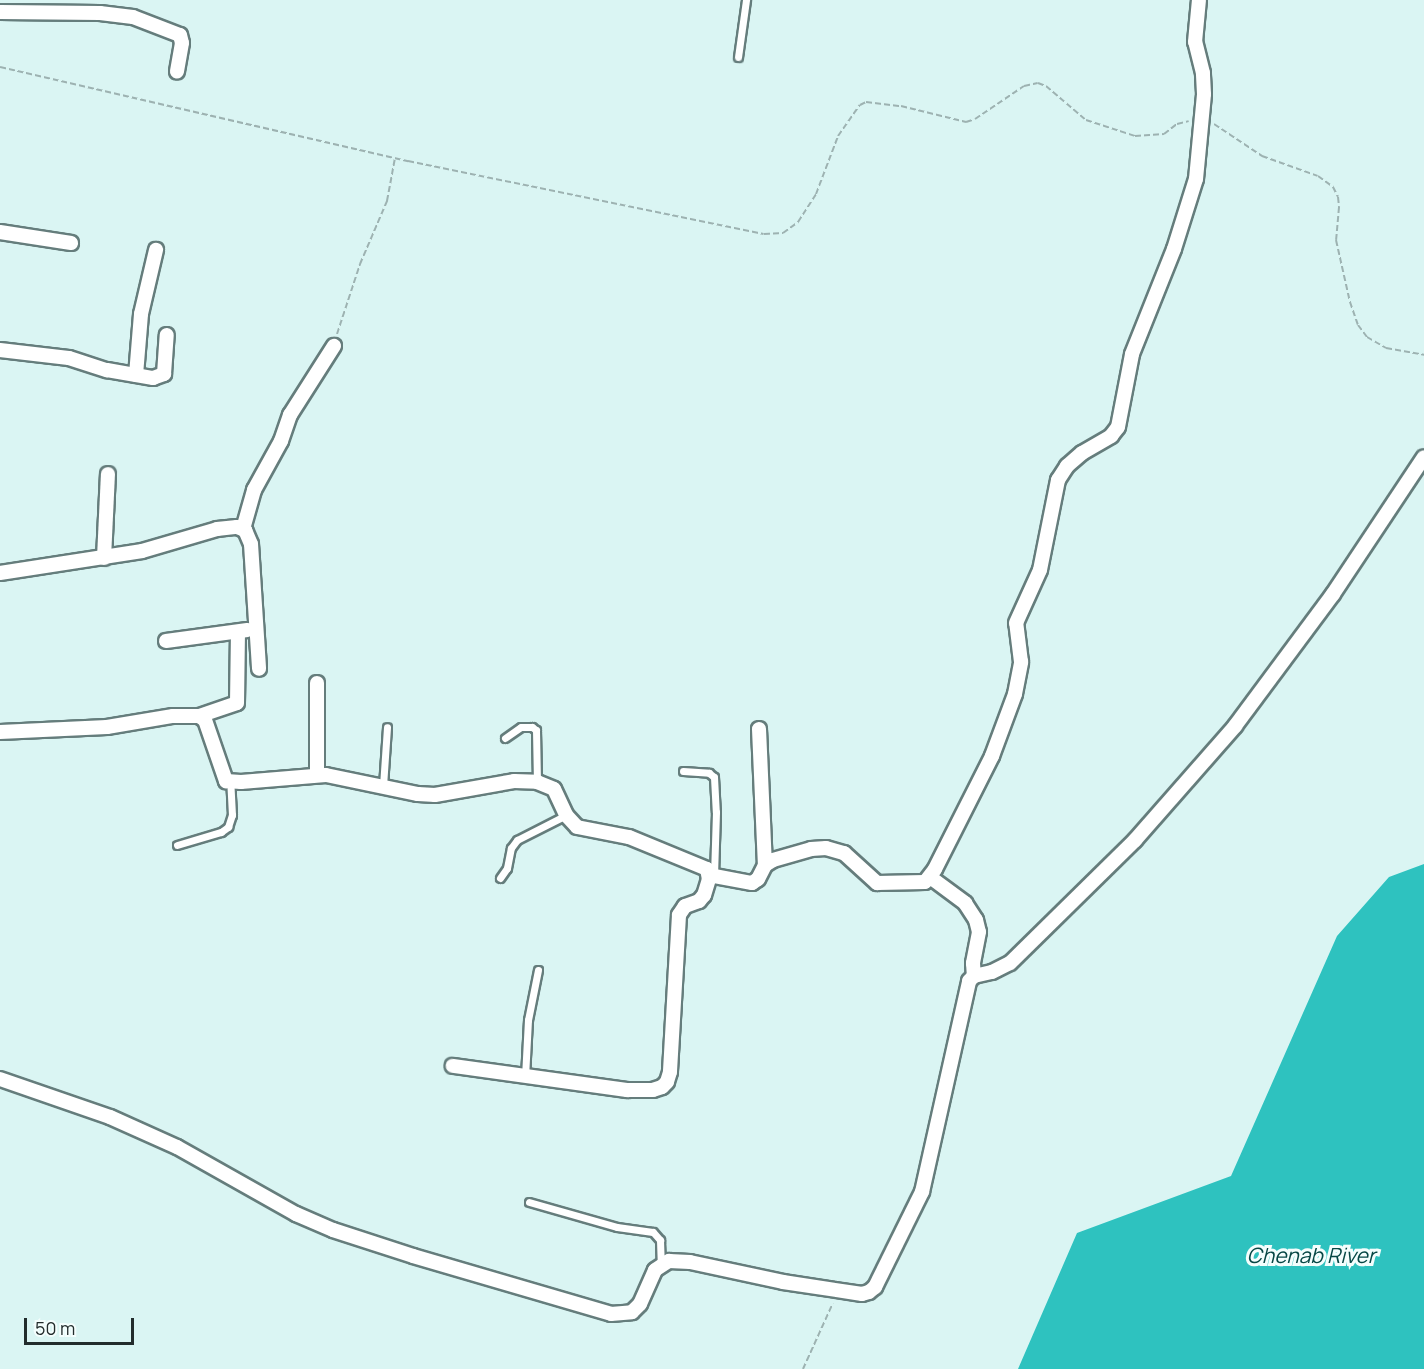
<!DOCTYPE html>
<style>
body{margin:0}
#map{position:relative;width:1424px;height:1369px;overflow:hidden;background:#daf5f3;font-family:Manrope,sans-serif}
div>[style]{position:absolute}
.water>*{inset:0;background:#2ec2bf}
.path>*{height:2px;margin-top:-1px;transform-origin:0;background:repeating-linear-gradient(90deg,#9db2b1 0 6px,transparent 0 9px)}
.roads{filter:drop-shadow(2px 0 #657d7c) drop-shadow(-2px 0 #657d7c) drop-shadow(0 2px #657d7c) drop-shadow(0 -2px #657d7c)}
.lane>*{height:7px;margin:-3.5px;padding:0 3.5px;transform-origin:3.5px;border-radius:3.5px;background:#fff}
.street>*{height:14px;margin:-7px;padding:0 7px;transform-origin:7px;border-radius:7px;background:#fff}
span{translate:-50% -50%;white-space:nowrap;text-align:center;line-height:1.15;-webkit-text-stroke:6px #f4fefd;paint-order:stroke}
.water-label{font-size:21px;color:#064745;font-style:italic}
.scale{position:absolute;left:24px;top:1318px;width:110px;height:27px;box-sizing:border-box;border:3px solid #222c2c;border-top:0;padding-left:8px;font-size:18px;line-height:21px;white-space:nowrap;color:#222c2c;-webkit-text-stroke:4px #f4fefd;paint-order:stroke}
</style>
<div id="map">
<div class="water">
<div style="clip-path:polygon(1424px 864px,1424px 1369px,1018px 1369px,1077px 1233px,1231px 1176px,1337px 936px,1389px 877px)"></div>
</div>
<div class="path">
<div style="left:0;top:67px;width:419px;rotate:13deg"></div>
<div style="left:408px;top:161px;width:363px;rotate:11.6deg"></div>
<div style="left:764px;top:234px;width:19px;rotate:-3deg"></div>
<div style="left:783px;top:233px;width:19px;rotate:-36deg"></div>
<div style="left:798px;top:222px;width:33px;rotate:-57deg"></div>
<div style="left:816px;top:194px;width:62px;rotate:-69.2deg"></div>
<div style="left:838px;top:136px;width:38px;rotate:-55deg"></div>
<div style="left:860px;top:105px;width:7px;rotate:-27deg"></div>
<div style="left:866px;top:102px;width:35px;rotate:7deg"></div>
<div style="left:901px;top:106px;width:67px;rotate:13.8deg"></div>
<div style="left:966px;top:122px;width:9px;rotate:-18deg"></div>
<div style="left:975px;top:119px;width:59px;rotate:-34deg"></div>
<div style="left:1024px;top:86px;width:14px;rotate:-12deg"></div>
<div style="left:1038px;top:83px;width:9px;rotate:21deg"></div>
<div style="left:1046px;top:86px;width:52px;rotate:40.4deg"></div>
<div style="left:1086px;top:120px;width:52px;rotate:18.1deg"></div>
<div style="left:1135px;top:136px;width:29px;rotate:-4deg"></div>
<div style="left:1164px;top:134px;width:16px;rotate:-38deg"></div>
<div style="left:1177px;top:124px;width:12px;rotate:-14deg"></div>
<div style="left:1214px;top:124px;width:58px;rotate:33.7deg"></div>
<div style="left:1262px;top:156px;width:59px;rotate:19.7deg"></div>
<div style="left:1318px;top:176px;width:19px;rotate:36deg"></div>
<div style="left:1333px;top:187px;width:11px;rotate:63deg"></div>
<div style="left:1338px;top:197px;width:10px;rotate:84deg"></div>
<div style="left:1339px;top:207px;width:33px;rotate:95deg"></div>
<div style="left:1336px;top:240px;width:64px;rotate:77.3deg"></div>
<div style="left:1350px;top:302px;width:24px;rotate:71deg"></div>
<div style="left:1358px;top:325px;width:15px;rotate:53deg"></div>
<div style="left:1367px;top:337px;width:22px;rotate:30deg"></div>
<div style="left:1386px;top:348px;width:39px;rotate:10deg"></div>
<div style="left:337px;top:334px;width:74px;rotate:-71.8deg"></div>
<div style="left:360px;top:264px;width:69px;rotate:-66.8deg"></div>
<div style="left:387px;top:201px;width:44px;rotate:-79.5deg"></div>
<div style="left:803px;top:1369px;width:72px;rotate:-65.6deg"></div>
</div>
<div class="roads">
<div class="lane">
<div style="left:738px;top:57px;width:58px;rotate:-82deg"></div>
<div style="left:505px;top:738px;width:19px;rotate:-35deg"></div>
<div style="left:521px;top:727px;width:11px"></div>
<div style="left:532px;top:727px;width:5px;rotate:37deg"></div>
<div style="left:536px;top:730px;width:52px;rotate:88.9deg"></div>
<div style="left:683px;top:771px;width:26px;rotate:4deg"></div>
<div style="left:709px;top:773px;width:6px;rotate:39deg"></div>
<div style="left:714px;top:777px;width:35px;rotate:87deg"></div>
<div style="left:716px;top:812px;width:64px;rotate:91.8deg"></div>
<div style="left:383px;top:786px;width:59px;rotate:-86.1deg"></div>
<div style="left:177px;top:845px;width:46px;rotate:-16.5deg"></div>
<div style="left:221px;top:832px;width:9px;rotate:-36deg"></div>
<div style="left:228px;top:827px;width:13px;rotate:-72deg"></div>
<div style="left:232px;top:815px;width:33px;rotate:-93deg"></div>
<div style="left:500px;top:878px;width:12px;rotate:-55deg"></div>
<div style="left:507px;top:868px;width:20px;rotate:-79deg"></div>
<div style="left:511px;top:848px;width:10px;rotate:-53deg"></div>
<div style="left:517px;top:840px;width:55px;rotate:-27deg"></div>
<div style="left:525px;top:1077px;width:57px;rotate:-87deg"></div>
<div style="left:528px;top:1020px;width:51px;rotate:-78.7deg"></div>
<div style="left:529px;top:1202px;width:91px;rotate:15.9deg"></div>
<div style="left:617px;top:1227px;width:36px;rotate:8deg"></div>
<div style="left:653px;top:1232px;width:11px;rotate:49deg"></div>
<div style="left:660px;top:1240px;width:24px;rotate:88deg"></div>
</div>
<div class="street">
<div style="left:0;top:12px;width:100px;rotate:0.6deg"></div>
<div style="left:100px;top:13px;width:33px;rotate:7deg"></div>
<div style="left:133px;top:17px;width:50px;rotate:21deg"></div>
<div style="left:180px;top:35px;width:8px;rotate:76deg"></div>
<div style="left:182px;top:43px;width:29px;rotate:100deg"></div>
<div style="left:0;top:232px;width:72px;rotate:8.8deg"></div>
<div style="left:0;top:350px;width:69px;rotate:6.6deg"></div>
<div style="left:69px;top:358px;width:40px;rotate:18deg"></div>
<div style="left:107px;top:370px;width:47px;rotate:9.9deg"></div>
<div style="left:153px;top:378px;width:12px;rotate:-20deg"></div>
<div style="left:164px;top:374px;width:39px;rotate:-86deg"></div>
<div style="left:136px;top:375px;width:61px;rotate:-85.3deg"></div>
<div style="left:141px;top:314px;width:66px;rotate:-76.8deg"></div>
<div style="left:243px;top:529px;width:41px;rotate:-74.2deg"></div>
<div style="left:254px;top:490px;width:56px;rotate:-61.1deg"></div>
<div style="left:281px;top:441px;width:28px;rotate:-71deg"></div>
<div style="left:290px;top:415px;width:82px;rotate:-57.5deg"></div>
<div style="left:104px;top:558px;width:84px;rotate:-87.3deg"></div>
<div style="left:0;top:573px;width:144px;rotate:-8.8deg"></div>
<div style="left:142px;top:551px;width:78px;rotate:-16.3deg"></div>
<div style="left:217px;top:529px;width:20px;rotate:-6deg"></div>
<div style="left:237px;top:527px;width:9px;rotate:21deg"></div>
<div style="left:245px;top:530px;width:15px;rotate:67deg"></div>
<div style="left:251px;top:544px;width:125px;rotate:86.3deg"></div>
<div style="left:166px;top:641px;width:82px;rotate:-7.7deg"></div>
<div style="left:317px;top:683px;width:92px;rotate:90deg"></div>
<div style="left:199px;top:716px;width:40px;rotate:-18.9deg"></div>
<div style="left:237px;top:703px;width:70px;rotate:-89.2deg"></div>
<div style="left:759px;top:729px;width:136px;rotate:87.5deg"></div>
<div style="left:0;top:732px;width:107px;rotate:-2.7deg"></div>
<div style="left:107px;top:727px;width:67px;rotate:-9.5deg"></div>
<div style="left:173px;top:716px;width:26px"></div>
<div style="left:199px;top:716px;width:7px;rotate:34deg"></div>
<div style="left:205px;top:720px;width:65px;rotate:71deg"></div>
<div style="left:226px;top:781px;width:15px;rotate:4deg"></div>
<div style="left:241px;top:782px;width:85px;rotate:-4.7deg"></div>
<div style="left:326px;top:775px;width:94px;rotate:11.7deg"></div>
<div style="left:418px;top:794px;width:17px;rotate:3deg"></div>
<div style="left:435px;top:795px;width:80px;rotate:-10deg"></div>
<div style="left:514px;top:781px;width:23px;rotate:2deg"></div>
<div style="left:537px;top:782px;width:18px;rotate:22deg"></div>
<div style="left:554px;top:789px;width:29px;rotate:65deg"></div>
<div style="left:566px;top:815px;width:16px;rotate:47deg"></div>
<div style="left:577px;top:827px;width:53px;rotate:10.9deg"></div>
<div style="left:629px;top:837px;width:84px;rotate:22.3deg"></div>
<div style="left:707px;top:869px;width:10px;rotate:79deg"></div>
<div style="left:709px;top:879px;width:17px;rotate:107deg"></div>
<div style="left:704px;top:895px;width:8px;rotate:130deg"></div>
<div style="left:699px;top:901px;width:15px;rotate:160deg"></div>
<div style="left:685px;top:906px;width:11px;rotate:124deg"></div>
<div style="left:679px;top:915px;width:157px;rotate:93.3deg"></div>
<div style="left:670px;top:1072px;width:10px;rotate:107deg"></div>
<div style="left:667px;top:1082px;width:7px;rotate:135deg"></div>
<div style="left:662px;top:1087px;width:9px;rotate:162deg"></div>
<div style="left:653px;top:1090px;width:26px;rotate:180deg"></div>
<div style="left:627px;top:1090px;width:176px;rotate:-172.1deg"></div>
<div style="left:709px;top:875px;width:44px;rotate:10.5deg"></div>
<div style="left:752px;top:883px;width:7px;rotate:-34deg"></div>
<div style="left:758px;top:879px;width:16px;rotate:-63deg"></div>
<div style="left:765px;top:865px;width:9px;rotate:-32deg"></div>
<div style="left:773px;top:860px;width:40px;rotate:-16deg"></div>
<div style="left:811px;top:849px;width:15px;rotate:-4deg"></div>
<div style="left:826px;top:848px;width:19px;rotate:16deg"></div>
<div style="left:844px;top:853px;width:45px;rotate:42.3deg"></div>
<div style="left:877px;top:883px;width:48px;rotate:-1.2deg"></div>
<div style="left:925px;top:882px;width:16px;rotate:-52deg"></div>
<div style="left:935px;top:869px;width:127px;rotate:-63.2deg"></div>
<div style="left:992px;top:756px;width:66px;rotate:-69.6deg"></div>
<div style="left:1015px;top:694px;width:33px;rotate:-79deg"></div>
<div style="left:1021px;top:662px;width:39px;rotate:-97deg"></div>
<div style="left:1016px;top:623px;width:58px;rotate:-65.6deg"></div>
<div style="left:1040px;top:570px;width:92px;rotate:-78.7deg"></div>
<div style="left:1058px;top:480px;width:17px;rotate:-57deg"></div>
<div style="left:1067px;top:466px;width:20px;rotate:-41deg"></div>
<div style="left:1082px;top:453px;width:34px;rotate:-30deg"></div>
<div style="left:1111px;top:436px;width:11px;rotate:-52deg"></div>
<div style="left:1118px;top:427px;width:74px;rotate:-79.1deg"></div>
<div style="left:1132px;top:354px;width:113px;rotate:-68.2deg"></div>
<div style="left:1174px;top:249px;width:73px;rotate:-72.6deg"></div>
<div style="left:1196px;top:179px;width:85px;rotate:-84.6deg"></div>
<div style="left:1204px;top:94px;width:21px;rotate:-93deg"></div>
<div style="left:1203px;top:73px;width:32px;rotate:-104deg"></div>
<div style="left:1195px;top:42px;width:42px;rotate:-84.6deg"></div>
<div style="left:930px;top:877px;width:44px;rotate:36.6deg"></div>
<div style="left:965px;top:903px;width:20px;rotate:57deg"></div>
<div style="left:976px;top:920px;width:12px;rotate:76deg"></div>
<div style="left:979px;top:932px;width:32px;rotate:101deg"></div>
<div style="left:973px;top:963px;width:13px;rotate:86deg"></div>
<div style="left:0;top:1079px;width:116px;rotate:19.1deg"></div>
<div style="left:110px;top:1117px;width:73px;rotate:24.1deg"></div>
<div style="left:177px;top:1147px;width:137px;rotate:29.4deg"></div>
<div style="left:296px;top:1214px;width:40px;rotate:23.4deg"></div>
<div style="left:333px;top:1230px;width:84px;rotate:18deg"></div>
<div style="left:413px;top:1256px;width:206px;rotate:16.3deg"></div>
<div style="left:611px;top:1314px;width:21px;rotate:-5deg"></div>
<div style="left:632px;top:1312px;width:11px;rotate:-45deg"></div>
<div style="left:640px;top:1304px;width:37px;rotate:-66deg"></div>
<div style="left:655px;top:1270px;width:17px;rotate:-33deg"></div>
<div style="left:669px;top:1261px;width:21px;rotate:3deg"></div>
<div style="left:690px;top:1262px;width:95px;rotate:12.1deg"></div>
<div style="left:783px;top:1282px;width:80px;rotate:8.6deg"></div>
<div style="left:862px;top:1294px;width:7px;rotate:-16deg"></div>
<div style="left:869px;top:1292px;width:8px;rotate:-40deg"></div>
<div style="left:875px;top:1287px;width:106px;rotate:-63.7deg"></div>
<div style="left:922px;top:1192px;width:216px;rotate:-77.4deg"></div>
<div style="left:969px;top:981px;width:7px;rotate:-45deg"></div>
<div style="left:974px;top:976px;width:18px;rotate:-13deg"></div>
<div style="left:992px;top:972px;width:20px;rotate:-27deg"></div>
<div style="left:1010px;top:963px;width:175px;rotate:-44.5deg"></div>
<div style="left:1135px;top:840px;width:152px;rotate:-48.7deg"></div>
<div style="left:1235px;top:726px;width:164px;rotate:-53.4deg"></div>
<div style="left:1333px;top:594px;width:164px;rotate:-56.4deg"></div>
</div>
</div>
<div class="water-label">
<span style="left:1311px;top:1255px">Chenab River</span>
</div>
<div class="scale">50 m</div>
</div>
